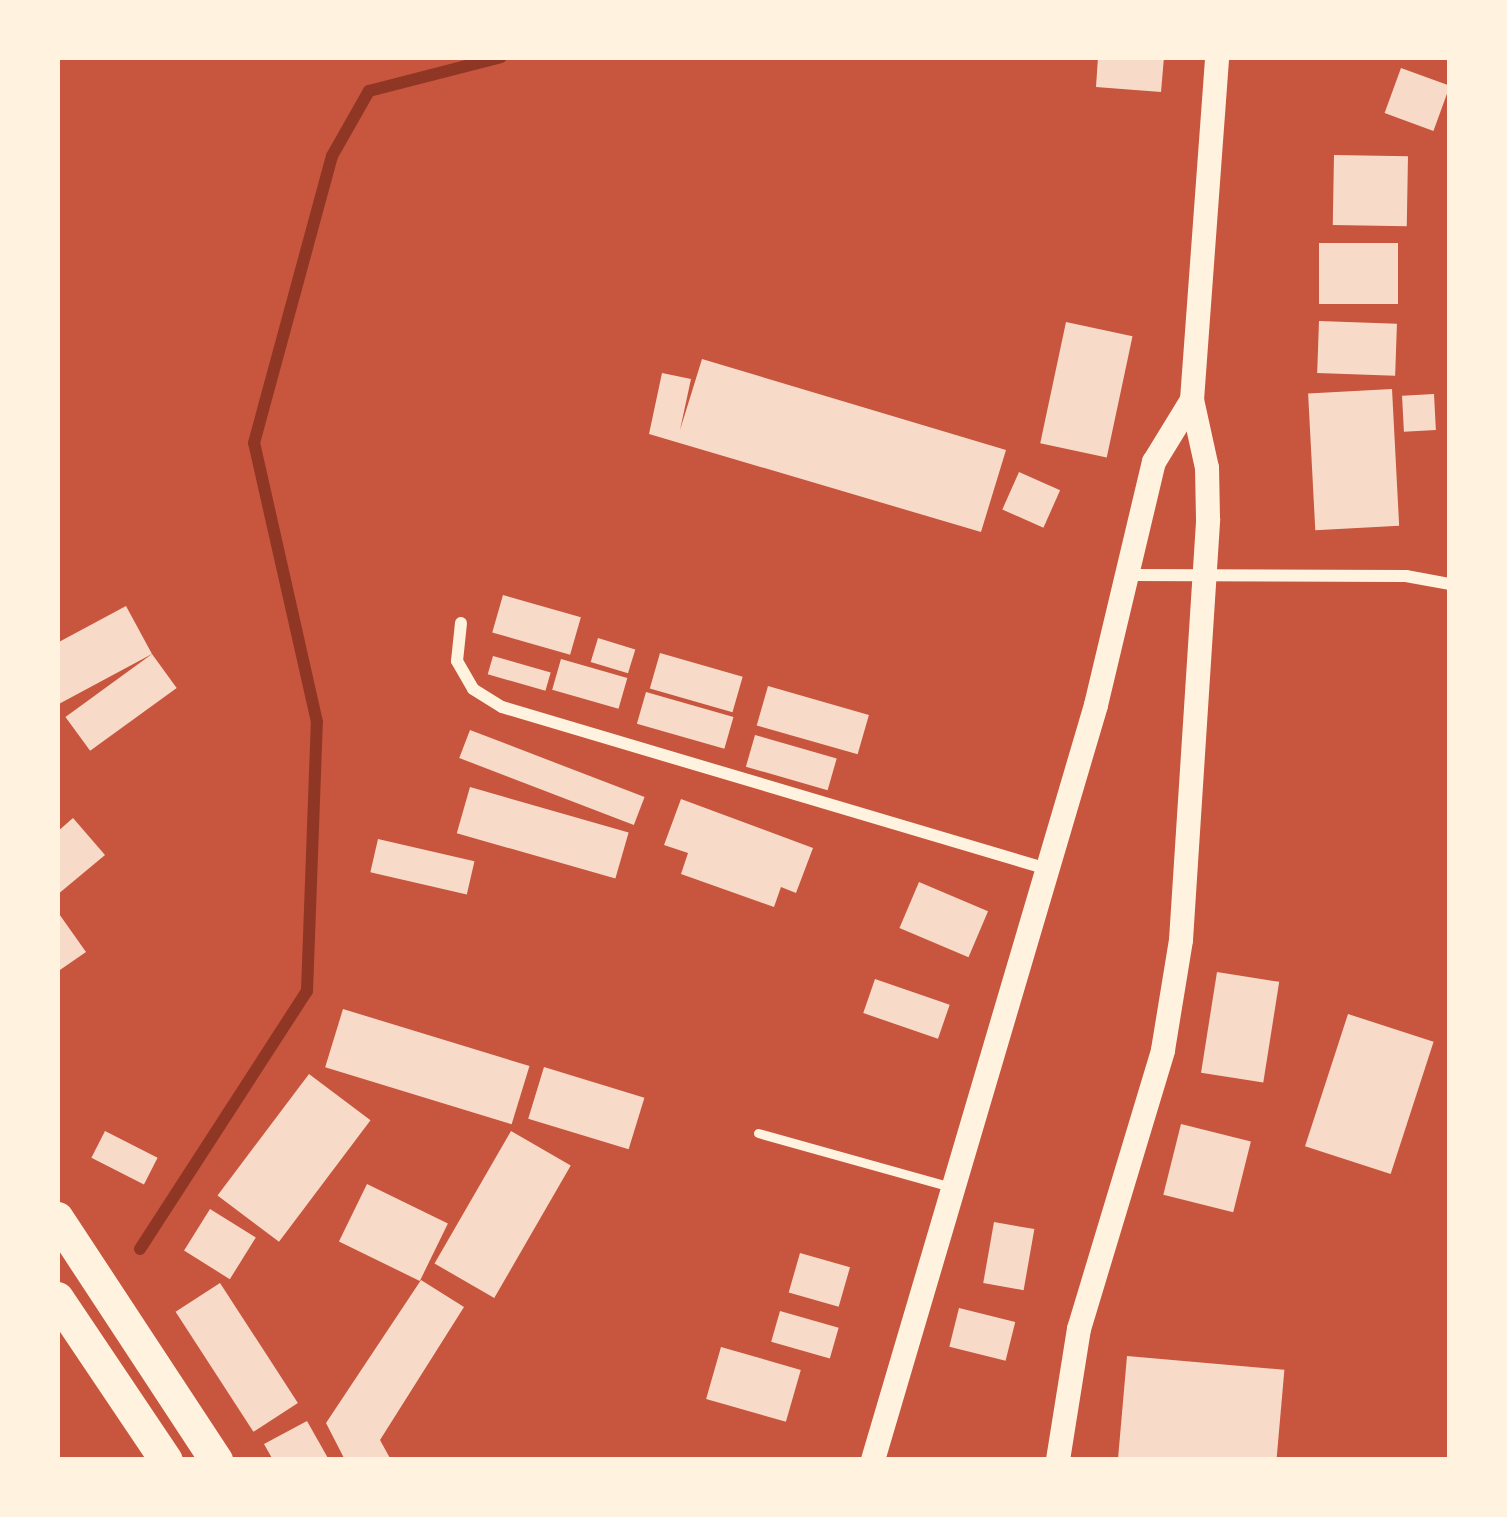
<!DOCTYPE html>
<style>
body{margin:0}
#map{position:relative;width:1507px;height:1517px;overflow:hidden;background:#c8553d;font-family:Commissioner,sans-serif}
div>[style]{position:absolute}
.stream>*{height:12px;margin:-6px;padding:0 6px;transform-origin:6px;border-radius:6px;background:#8f3625}
.building>*{inset:0;background:#f7dbc8;transform-origin:0 0}
.service>*{height:9px;margin:-4.5px;padding:0 4.5px;transform-origin:4.5px;border-radius:4.5px;background:#fff3e0}
.minor>*{height:12px;margin:-6px;padding:0 6px;transform-origin:6px;border-radius:6px;background:#fff3e0}
.secondary>*{height:24px;margin:-12px;padding:0 12px;transform-origin:12px;border-radius:12px;background:#fff3e0}
.trunk>*{height:33px;margin:-16.5px;padding:0 16.5px;transform-origin:16.5px;border-radius:16.5px;background:#fff3e0}
span{translate:-50% -50%;white-space:nowrap;text-align:center;line-height:1.15;-webkit-text-stroke:12px #fff3e0;paint-order:stroke}
.frame{position:absolute;inset:0;border:60px solid #fff3e0;pointer-events:none}
</style>
<div id="map">
<div class="stream">
<div style="left:140px;top:1249px;width:307px;rotate:-57.1deg"></div>
<div style="left:307px;top:991px;width:269px;rotate:-87.9deg"></div>
<div style="left:317px;top:722px;width:286px;rotate:-102.7deg"></div>
<div style="left:254px;top:443px;width:297px;rotate:-74.8deg"></div>
<div style="left:332px;top:156px;width:75px;rotate:-60.4deg"></div>
<div style="left:369px;top:91px;width:136px;rotate:-14.4deg"></div>
</div>
<div class="building">
<div style="clip-path:polygon(1098px 57px,1164px 57px,1161px 92px,1096px 87px)"></div>
<div style="left:1401px;top:68px;width:52px;height:48px;rotate:20deg"></div>
<div style="left:1334px;top:155px;width:74px;height:70px;rotate:1deg"></div>
<div style="left:1398px;top:243px;width:61px;height:79px;rotate:90deg"></div>
<div style="left:1319px;top:321px;width:78px;height:52px;rotate:2deg"></div>
<div style="left:1066px;top:322px;width:68px;height:124px;rotate:12deg"></div>
<div style="clip-path:polygon(702px 359px,1006px 450px,981px 532px,649px 434px,662px 373px,691px 379px,680px 430px)"></div>
<div style="left:1392px;top:389px;width:137px;height:84px;rotate:87deg"></div>
<div style="left:1434px;top:394px;width:36px;height:32px;rotate:87deg"></div>
<div style="left:1019px;top:472px;width:45px;height:41px;rotate:24deg"></div>
<div style="left:503px;top:595px;width:81px;height:39px;rotate:16deg"></div>
<div style="clip-path:polygon(126px 606px,152px 654px,57px 705px,57px 643px)"></div>
<div style="left:598px;top:638px;width:39px;height:25px;rotate:17deg"></div>
<div style="left:660px;top:653px;width:86px;height:37px;rotate:16deg"></div>
<div style="left:152px;top:654px;width:42px;height:107px;rotate:54deg"></div>
<div style="left:493px;top:656px;width:60px;height:19px;rotate:16deg"></div>
<div style="left:561px;top:659px;width:69px;height:32px;rotate:16deg"></div>
<div style="left:768px;top:686px;width:105px;height:41px;rotate:16deg"></div>
<div style="left:646px;top:692px;width:91px;height:33px;rotate:16deg"></div>
<div style="left:470px;top:730px;width:187px;height:30px;rotate:21deg"></div>
<div style="left:755px;top:735px;width:85px;height:33px;rotate:16deg"></div>
<div style="left:470px;top:787px;width:165px;height:48px;rotate:16deg"></div>
<div style="clip-path:polygon(681px 799px,813px 848px,796px 893px,781px 887px,774px 907px,681px 874px,688px 853px,664px 845px)"></div>
<div style="clip-path:polygon(73px 818px,105px 855px,57px 895px,57px 832px)"></div>
<div style="left:378px;top:839px;width:99px;height:34px;rotate:13deg"></div>
<div style="left:919px;top:882px;width:75px;height:50px;rotate:23deg"></div>
<div style="clip-path:polygon(57px 911px,86px 952px,57px 972px)"></div>
<div style="left:1217px;top:972px;width:63px;height:102px;rotate:9deg"></div>
<div style="left:875px;top:979px;width:79px;height:36px;rotate:19deg"></div>
<div style="left:343px;top:1009px;width:195px;height:61px;rotate:17deg"></div>
<div style="left:1348px;top:1014px;width:90px;height:139px;rotate:18deg"></div>
<div style="left:544px;top:1067px;width:105px;height:54px;rotate:17deg"></div>
<div style="left:309px;top:1074px;width:77px;height:152px;rotate:37deg"></div>
<div style="left:1181px;top:1124px;width:72px;height:73px;rotate:14deg"></div>
<div style="left:105px;top:1131px;width:59px;height:30px;rotate:27deg"></div>
<div style="left:511px;top:1131px;width:69px;height:153px;rotate:30deg"></div>
<div style="left:367px;top:1184px;width:90px;height:64px;rotate:26deg"></div>
<div style="left:210px;top:1209px;width:54px;height:49px;rotate:32deg"></div>
<div style="left:994px;top:1222px;width:41px;height:62px;rotate:10deg"></div>
<div style="left:800px;top:1253px;width:52px;height:41px;rotate:16deg"></div>
<div style="clip-path:polygon(421px 1280px,464px 1307px,380px 1440px,391px 1460px,345px 1460px,326px 1423px)"></div>
<div style="left:220px;top:1283px;width:143px;height:53px;rotate:57deg"></div>
<div style="left:959px;top:1308px;width:58px;height:40px;rotate:14deg"></div>
<div style="left:780px;top:1311px;width:61px;height:32px;rotate:16deg"></div>
<div style="left:721px;top:1347px;width:83px;height:54px;rotate:16deg"></div>
<div style="left:1127px;top:1356px;width:158px;height:104px;rotate:5deg"></div>
<div style="clip-path:polygon(307px 1421px,329px 1460px,273px 1460px,264px 1444px)"></div>
</div>
<div class="service">
<div style="left:758px;top:1133px;width:201px;rotate:15.6deg"></div>
</div>
<div class="minor">
<div style="left:1132px;top:575px;width:274px;rotate:0.2deg"></div>
<div style="left:1406px;top:576px;width:45px;rotate:10.3deg"></div>
<div style="left:461px;top:623px;width:38px;rotate:96deg"></div>
<div style="left:457px;top:661px;width:32px;rotate:60deg"></div>
<div style="left:473px;top:689px;width:34px;rotate:32deg"></div>
<div style="left:502px;top:707px;width:569px;rotate:16.55deg"></div>
</div>
<div class="secondary">
<div style="left:873px;top:1460px;width:787px;rotate:-73.54deg"></div>
<div style="left:1096px;top:705px;width:250px;rotate:-76.6deg"></div>
<div style="left:1154px;top:462px;width:73px;rotate:-58.5deg"></div>
<div style="left:1192px;top:400px;width:344px;rotate:-85.8deg"></div>
<div style="left:1058px;top:1460px;width:133px;rotate:-80.9deg"></div>
<div style="left:1079px;top:1329px;width:291px;rotate:-73.2deg"></div>
<div style="left:1163px;top:1050px;width:111px;rotate:-80.7deg"></div>
<div style="left:1181px;top:940px;width:422px;rotate:-86.3deg"></div>
<div style="left:1208px;top:519px;width:51px;rotate:-91.1deg"></div>
<div style="left:1207px;top:468px;width:70px;rotate:-102.4deg"></div>
</div>
<div class="trunk">
<div style="left:57px;top:1218px;width:290px;rotate:56.7deg"></div>
<div style="left:57px;top:1298px;width:195px;rotate:56.1deg"></div>
</div>
<div class="frame"></div>
</div>
